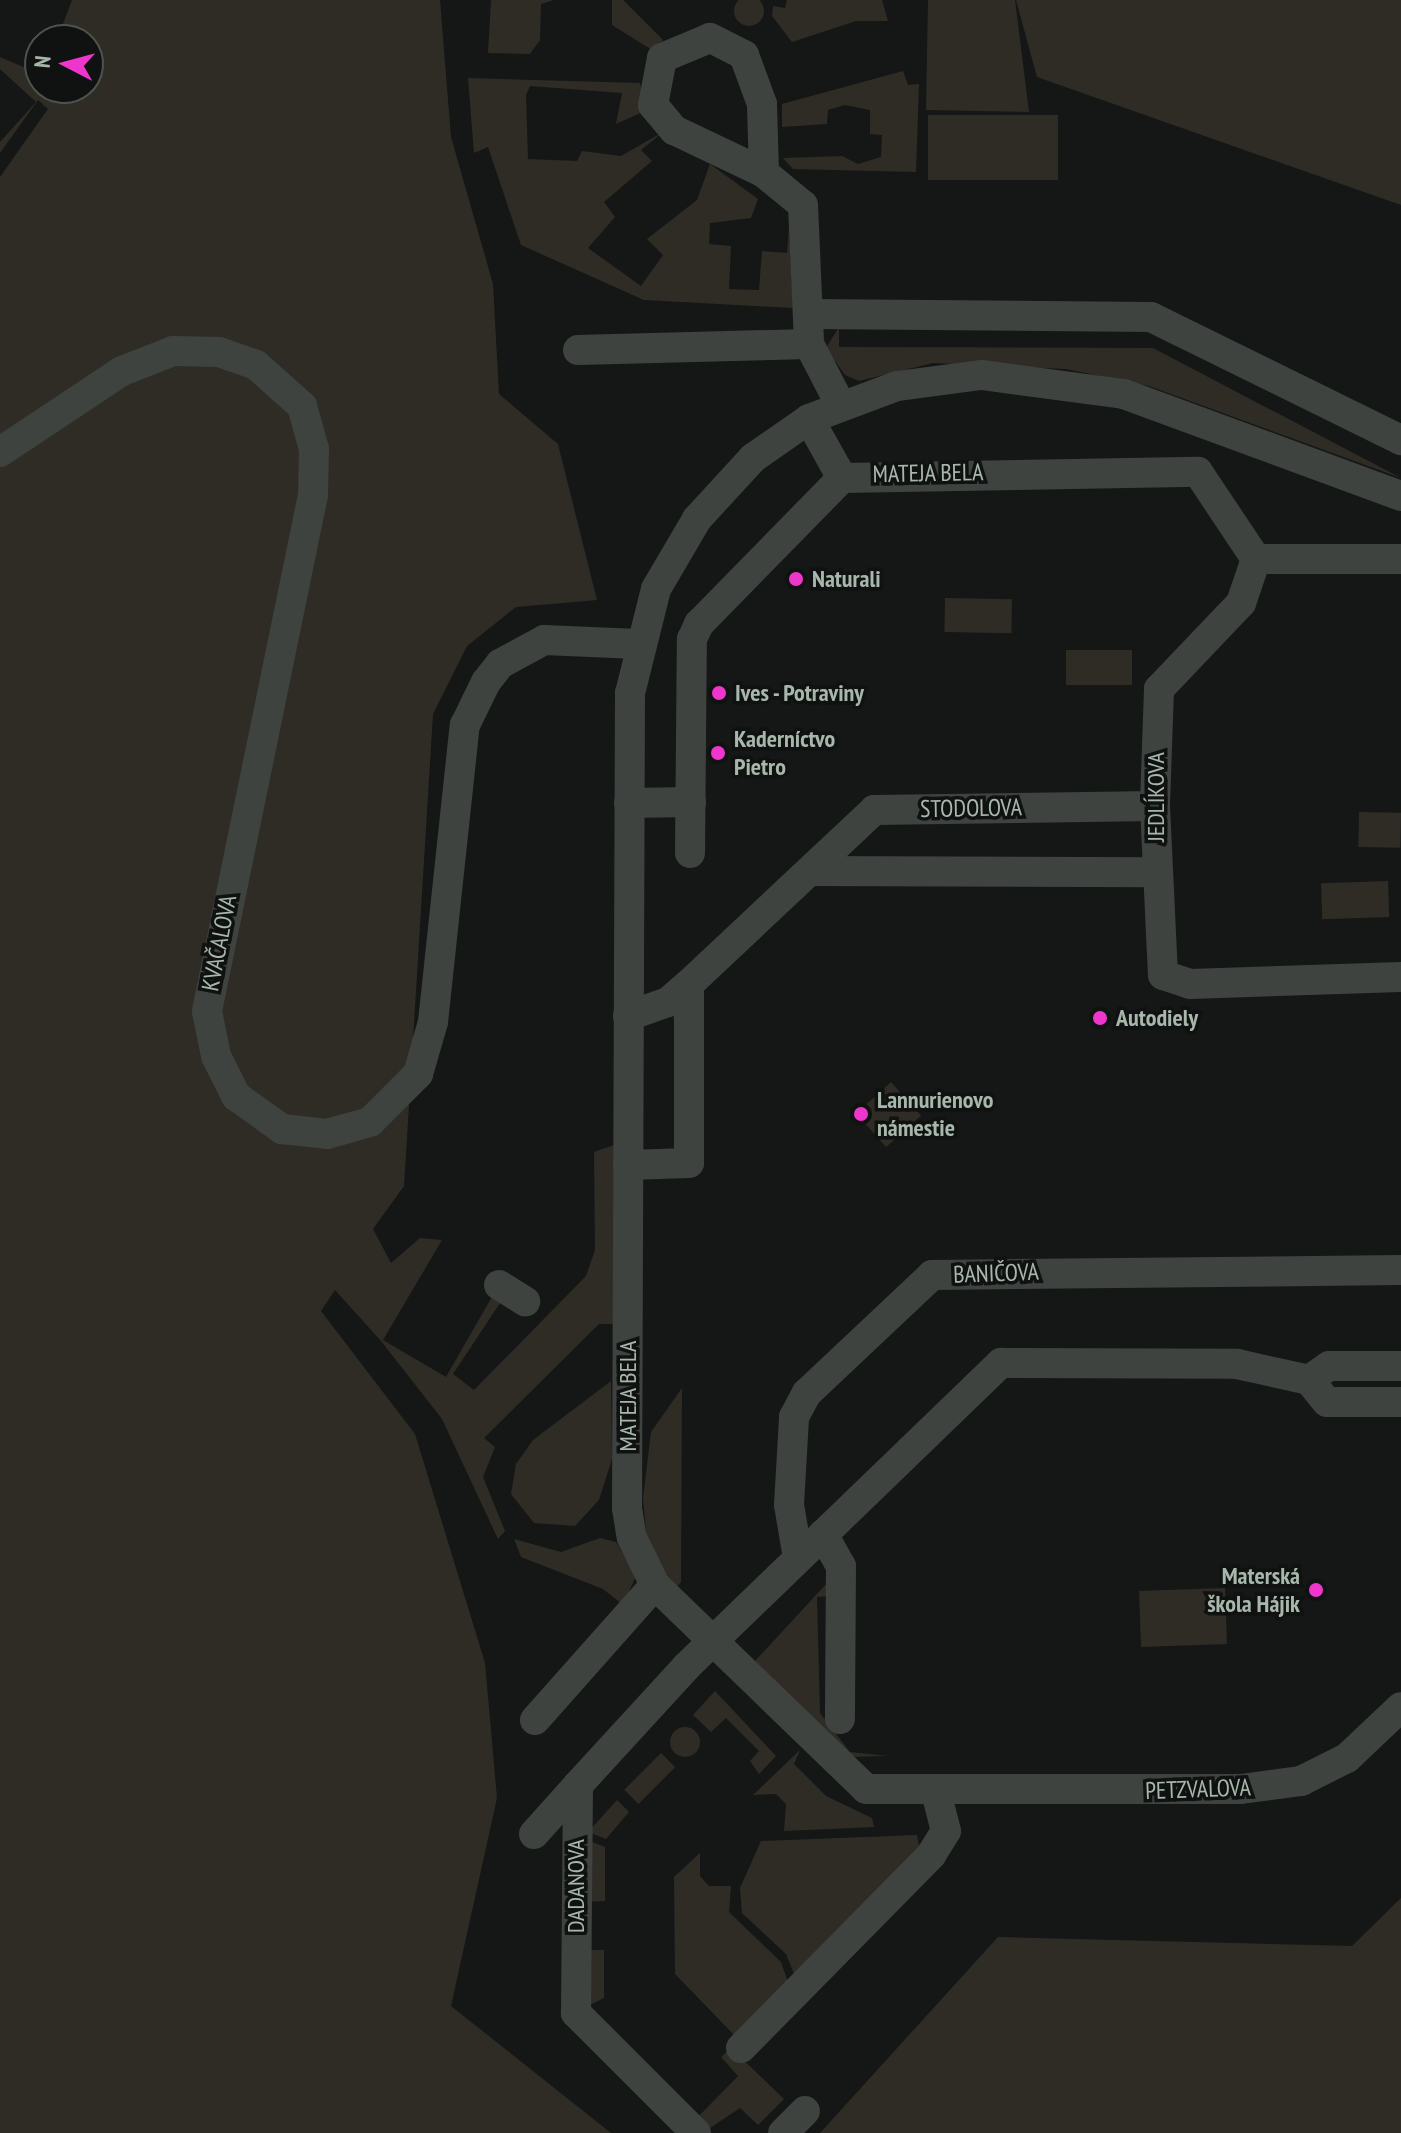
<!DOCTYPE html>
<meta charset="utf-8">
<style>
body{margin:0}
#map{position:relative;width:1401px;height:2133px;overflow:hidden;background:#151716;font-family:"PT Sans Narrow",sans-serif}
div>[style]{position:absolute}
.green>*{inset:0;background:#2f2c26;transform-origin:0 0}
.round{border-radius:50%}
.minor>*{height:30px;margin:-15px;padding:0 15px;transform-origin:15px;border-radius:15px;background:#3e4340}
.dots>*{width:22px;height:22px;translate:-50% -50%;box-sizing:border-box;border:4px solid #101211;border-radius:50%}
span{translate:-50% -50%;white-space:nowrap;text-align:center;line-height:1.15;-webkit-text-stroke:7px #101211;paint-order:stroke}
.street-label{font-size:24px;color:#a8b7ab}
.poi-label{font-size:24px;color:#a8b7ab;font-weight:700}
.left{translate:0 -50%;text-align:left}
.right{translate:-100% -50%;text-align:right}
.north{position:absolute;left:24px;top:24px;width:80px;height:80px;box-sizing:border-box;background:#101211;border:2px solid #4d544f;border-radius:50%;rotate:276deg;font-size:22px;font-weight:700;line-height:32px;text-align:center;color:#a8b7ab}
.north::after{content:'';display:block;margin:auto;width:28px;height:36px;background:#ef36cc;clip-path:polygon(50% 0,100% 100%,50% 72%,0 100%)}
</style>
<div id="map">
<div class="green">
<div class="round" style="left:734px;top:-4px;width:30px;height:30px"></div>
<div style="clip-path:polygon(72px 0,440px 0,451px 137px,493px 284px,499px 394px,558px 444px,597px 600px,516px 607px,467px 646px,433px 714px,404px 1186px,373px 1229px,391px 1263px,420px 1238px,442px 1240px,383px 1340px,446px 1377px,493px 1295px,502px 1300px,453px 1374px,474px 1390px,586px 1276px,595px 1250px,594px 1152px,614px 1145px,613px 1324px,599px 1324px,484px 1438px,495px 1447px,483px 1477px,505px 1531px,498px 1539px,442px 1419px,381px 1341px,335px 1290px,321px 1311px,415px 1434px,485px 1663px,497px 1798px,451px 2006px,611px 2133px,0 2133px,0 177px,48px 109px,38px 100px,0 153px,0 142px,36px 102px,0 69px,0 57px,40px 74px,40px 88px,88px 88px,88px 40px,57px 40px)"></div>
<div style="clip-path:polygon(491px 0,554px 0,541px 4px,540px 40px,530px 54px,488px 53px)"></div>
<div style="clip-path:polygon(612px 0,623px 0,663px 40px,652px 50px,612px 25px)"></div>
<div style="clip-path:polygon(787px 0,882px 0,888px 21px,856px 21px,792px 42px,772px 16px,773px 6px,785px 8px)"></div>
<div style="clip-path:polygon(928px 0,1015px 0,1029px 112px,926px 110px)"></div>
<div style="clip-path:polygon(1016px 0,1401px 0,1401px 205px,1037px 77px)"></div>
<div style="clip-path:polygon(903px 71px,908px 85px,919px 84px,916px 172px,793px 169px,783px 158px,842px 156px,858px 164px,881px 157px,882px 135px,870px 134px,870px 110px,845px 105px,828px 110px,827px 124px,782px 127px,782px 104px)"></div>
<div style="clip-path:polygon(468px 78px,640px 83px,645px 111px,616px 124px,622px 93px,530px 86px,526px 95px,528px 159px,577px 161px,582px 151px,621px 156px,663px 132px,641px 150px,652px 161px,604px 202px,615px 217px,588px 248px,641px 286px,663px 255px,647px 239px,697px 200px,710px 164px,758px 199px,751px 218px,710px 223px,709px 244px,731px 246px,729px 289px,759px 290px,762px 251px,787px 253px,789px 227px,793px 308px,644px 300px,521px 245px,488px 147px,474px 153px)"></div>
<div style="left:1058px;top:115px;width:65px;height:130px;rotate:90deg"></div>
<div style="clip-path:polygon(839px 327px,839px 347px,1153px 348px,1401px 478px,1149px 386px,1066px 369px,933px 363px,859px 381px,845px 375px,826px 348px)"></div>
<div style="left:945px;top:598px;width:67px;height:34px;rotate:1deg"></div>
<div style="left:1066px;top:650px;width:66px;height:35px"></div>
<div style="left:1359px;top:812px;width:42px;height:35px;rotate:1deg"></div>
<div style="left:1388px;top:881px;width:36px;height:67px;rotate:88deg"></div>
<div style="left:891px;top:1082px;width:45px;height:47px;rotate:48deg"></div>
<div style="clip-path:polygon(611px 1381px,612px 1459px,599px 1500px,575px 1526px,534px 1523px,511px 1494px,516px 1464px,533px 1440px)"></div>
<div style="clip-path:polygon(682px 1388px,681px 1582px,675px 1589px,647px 1541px,643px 1498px,651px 1432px)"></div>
<div style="clip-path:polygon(600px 1538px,616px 1542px,636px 1576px,623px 1605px,603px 1589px,521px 1557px,514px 1539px,561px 1552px)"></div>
<div style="clip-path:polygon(828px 1582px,830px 1596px,817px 1597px,820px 1713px,850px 1752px,887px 1756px,849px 1757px,755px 1661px)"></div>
<div style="left:1225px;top:1588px;width:56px;height:86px;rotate:88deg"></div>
<div style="clip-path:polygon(715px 1691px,776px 1756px,759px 1774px,750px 1761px,759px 1751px,726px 1718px,711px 1732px,693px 1715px)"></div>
<div class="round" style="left:670px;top:1727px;width:30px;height:30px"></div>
<div style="clip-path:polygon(800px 1750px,794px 1764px,826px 1796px,872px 1818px,874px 1827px,784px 1831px,786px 1804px,776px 1794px,753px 1795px)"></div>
<div style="left:661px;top:1753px;width:20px;height:52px;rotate:45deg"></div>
<div style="clip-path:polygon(617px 1800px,629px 1812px,606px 1839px,588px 1832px)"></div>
<div style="clip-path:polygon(917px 1835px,920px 1851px,797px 1981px,786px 1954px,742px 1913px,740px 1888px,761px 1841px)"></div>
<div style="clip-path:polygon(582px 1838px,605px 1847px,605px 1901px,582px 1902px)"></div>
<div style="clip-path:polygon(700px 1853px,700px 1876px,709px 1886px,731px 1886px,729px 1912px,781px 1962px,788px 1982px,736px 2037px,675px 1974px,674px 1877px)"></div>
<div style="clip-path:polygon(1401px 1898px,1401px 2133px,820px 2133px,998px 1937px,1352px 1946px)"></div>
<div style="clip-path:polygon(583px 1950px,604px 1950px,604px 1998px,584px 2008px)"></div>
<div style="clip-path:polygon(731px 2048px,784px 2099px,758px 2125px,740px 2108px,704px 2132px,693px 2122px,738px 2076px,721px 2057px)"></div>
</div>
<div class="minor">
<div style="left:764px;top:173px;width:69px;rotate:-91.7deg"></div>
<div style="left:762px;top:104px;width:52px;rotate:-110.2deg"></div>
<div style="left:744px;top:55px;width:38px;rotate:-153deg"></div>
<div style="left:710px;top:38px;width:52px;rotate:157.4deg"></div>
<div style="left:662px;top:58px;width:48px;rotate:100.8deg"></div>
<div style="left:653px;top:105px;width:33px;rotate:50deg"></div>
<div style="left:674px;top:130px;width:100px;rotate:25.5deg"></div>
<div style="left:764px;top:173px;width:50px;rotate:39.4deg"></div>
<div style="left:803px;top:205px;width:139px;rotate:87.5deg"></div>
<div style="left:809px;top:344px;width:68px;rotate:62.7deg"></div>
<div style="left:810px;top:314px;width:341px;rotate:0.5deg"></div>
<div style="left:1151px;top:317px;width:279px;rotate:26.2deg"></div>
<div style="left:578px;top:350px;width:231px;rotate:-1.5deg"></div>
<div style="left:809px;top:419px;width:68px;rotate:60.8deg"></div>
<div style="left:0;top:452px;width:146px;rotate:-33.6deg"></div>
<div style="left:122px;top:371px;width:55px;rotate:-21.4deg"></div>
<div style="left:173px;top:351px;width:46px;rotate:1.2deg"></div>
<div style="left:219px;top:352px;width:39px;rotate:19deg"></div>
<div style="left:256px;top:365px;width:62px;rotate:41.7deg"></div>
<div style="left:302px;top:406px;width:45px;rotate:74.4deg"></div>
<div style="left:314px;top:449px;width:46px;rotate:91.2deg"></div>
<div style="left:313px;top:495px;width:527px;rotate:101.61deg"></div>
<div style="left:207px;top:1011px;width:46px;rotate:78.7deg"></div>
<div style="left:216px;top:1056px;width:45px;rotate:63.4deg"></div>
<div style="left:236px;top:1096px;width:57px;rotate:35.7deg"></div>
<div style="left:282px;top:1129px;width:45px;rotate:6.3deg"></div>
<div style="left:327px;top:1134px;width:45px;rotate:-15.6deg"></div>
<div style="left:370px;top:1122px;width:68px;rotate:-45deg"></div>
<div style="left:418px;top:1074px;width:54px;rotate:-73.9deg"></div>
<div style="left:433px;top:1022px;width:299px;rotate:-83.9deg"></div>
<div style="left:465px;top:725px;width:48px;rotate:-64deg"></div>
<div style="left:486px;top:682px;width:23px;rotate:-52deg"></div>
<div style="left:500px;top:664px;width:50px;rotate:-28.6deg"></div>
<div style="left:544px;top:640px;width:94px;rotate:2.4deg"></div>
<div style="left:1198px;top:472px;width:105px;rotate:56.3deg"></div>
<div style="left:1401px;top:496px;width:295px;rotate:-159.8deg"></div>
<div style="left:1124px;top:394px;width:144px;rotate:-172.4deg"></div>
<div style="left:981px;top:375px;width:85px;rotate:172.5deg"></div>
<div style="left:897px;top:386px;width:94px;rotate:159.4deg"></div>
<div style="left:809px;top:419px;width:68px;rotate:145.1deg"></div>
<div style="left:753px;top:458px;width:83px;rotate:132.6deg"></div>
<div style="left:697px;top:519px;width:81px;rotate:120.4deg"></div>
<div style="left:656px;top:589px;width:107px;rotate:104deg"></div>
<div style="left:630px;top:693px;width:815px;rotate:90.21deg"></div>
<div style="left:627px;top:1508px;width:30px;rotate:81deg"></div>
<div style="left:632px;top:1538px;width:52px;rotate:63.9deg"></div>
<div style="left:655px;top:1585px;width:293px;rotate:44deg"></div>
<div style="left:866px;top:1789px;width:375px"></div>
<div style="left:1241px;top:1789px;width:61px;rotate:-7.6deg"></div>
<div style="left:1301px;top:1781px;width:51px;rotate:-26.6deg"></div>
<div style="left:1347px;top:1758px;width:74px;rotate:-43.4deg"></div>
<div style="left:1401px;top:559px;width:145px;rotate:180deg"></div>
<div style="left:1256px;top:559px;width:46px;rotate:108.8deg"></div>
<div style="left:1241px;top:603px;width:119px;rotate:133.6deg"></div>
<div style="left:1159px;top:689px;width:117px;rotate:92deg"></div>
<div style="left:1155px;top:806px;width:169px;rotate:87.3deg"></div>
<div style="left:1163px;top:975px;width:28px;rotate:18deg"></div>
<div style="left:1190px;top:984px;width:211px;rotate:-1.9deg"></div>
<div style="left:629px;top:803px;width:62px;rotate:-0.9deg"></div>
<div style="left:690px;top:853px;width:214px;rotate:-89.5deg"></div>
<div style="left:692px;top:639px;width:17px;rotate:-65deg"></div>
<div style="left:699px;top:624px;width:204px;rotate:-45.6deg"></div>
<div style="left:842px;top:478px;width:356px;rotate:-1deg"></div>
<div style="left:812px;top:871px;width:344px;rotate:0.2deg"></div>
<div style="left:628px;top:1016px;width:42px;rotate:-19.3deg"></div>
<div style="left:668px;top:1002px;width:28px;rotate:-41deg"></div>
<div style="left:689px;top:984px;width:254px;rotate:-43.2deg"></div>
<div style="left:874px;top:810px;width:281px;rotate:-0.8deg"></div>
<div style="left:628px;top:1165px;width:61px;rotate:-1.9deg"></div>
<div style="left:689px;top:1163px;width:179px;rotate:-90deg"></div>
<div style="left:499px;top:1285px;width:31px;rotate:32deg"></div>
<div style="left:1309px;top:1380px;width:28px;rotate:51deg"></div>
<div style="left:1327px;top:1402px;width:74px"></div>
<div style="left:823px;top:1534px;width:37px;rotate:61deg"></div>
<div style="left:841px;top:1566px;width:153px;rotate:90.4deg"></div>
<div style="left:798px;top:1558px;width:54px;rotate:-99.6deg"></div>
<div style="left:789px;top:1505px;width:88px;rotate:-86.7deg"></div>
<div style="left:794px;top:1417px;width:27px;rotate:-62deg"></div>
<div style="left:807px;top:1393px;width:172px;rotate:-43.3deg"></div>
<div style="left:932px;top:1275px;width:469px;rotate:-0.6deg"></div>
<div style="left:535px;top:1720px;width:181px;rotate:-48.4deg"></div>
<div style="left:534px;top:1834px;width:66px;rotate:-48.1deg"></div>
<div style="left:741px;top:2048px;width:271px;rotate:-45.4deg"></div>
<div style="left:931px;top:1855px;width:28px;rotate:-58deg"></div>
<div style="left:946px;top:1831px;width:40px;rotate:-104.4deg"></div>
<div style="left:696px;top:2133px;width:170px;rotate:-135deg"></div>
<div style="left:576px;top:2013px;width:228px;rotate:-89.5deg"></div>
<div style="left:578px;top:1785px;width:160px;rotate:-47.5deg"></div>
<div style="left:686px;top:1667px;width:438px;rotate:-44deg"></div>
<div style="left:1001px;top:1363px;width:236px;rotate:0.2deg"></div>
<div style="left:1237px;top:1364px;width:74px;rotate:12.5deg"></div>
<div style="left:1309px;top:1380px;width:24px;rotate:-35deg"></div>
<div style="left:1329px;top:1366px;width:72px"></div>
<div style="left:783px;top:2133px;width:31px;rotate:-45deg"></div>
</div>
<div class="dots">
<div style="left:796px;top:579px;background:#ef36cc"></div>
<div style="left:719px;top:693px;background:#ef36cc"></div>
<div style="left:718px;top:753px;background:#ef36cc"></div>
<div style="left:1100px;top:1018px;background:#ef36cc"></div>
<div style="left:861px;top:1114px;background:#ef36cc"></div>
<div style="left:1316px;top:1590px;background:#ef36cc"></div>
</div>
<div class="street-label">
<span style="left:928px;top:473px;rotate:-1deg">MATEJA BELA</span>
<span style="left:1156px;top:797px;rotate:-90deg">JEDLÍKOVA</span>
<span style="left:971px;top:808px;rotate:-1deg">STODOLOVA</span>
<span style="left:219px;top:943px;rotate:-79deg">KVAČALOVA</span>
<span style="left:996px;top:1273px;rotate:-2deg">BANIČOVA</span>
<span style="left:628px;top:1396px;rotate:-90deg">MATEJA BELA</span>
<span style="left:1198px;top:1789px;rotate:-2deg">PETZVALOVA</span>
<span style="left:576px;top:1886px;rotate:-90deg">DADANOVA</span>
</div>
<div class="poi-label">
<span class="left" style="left:812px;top:579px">Naturali</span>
<span class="left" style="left:735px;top:693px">Ives - Potraviny</span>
<span class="left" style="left:734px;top:753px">Kaderníctvo<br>Pietro</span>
<span class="left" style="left:1116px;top:1018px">Autodiely</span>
<span class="left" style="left:877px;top:1114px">Lannurienovo<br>námestie</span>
<span class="right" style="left:1300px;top:1590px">Materská<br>škola Hájik</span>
</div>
<div class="north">N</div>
</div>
